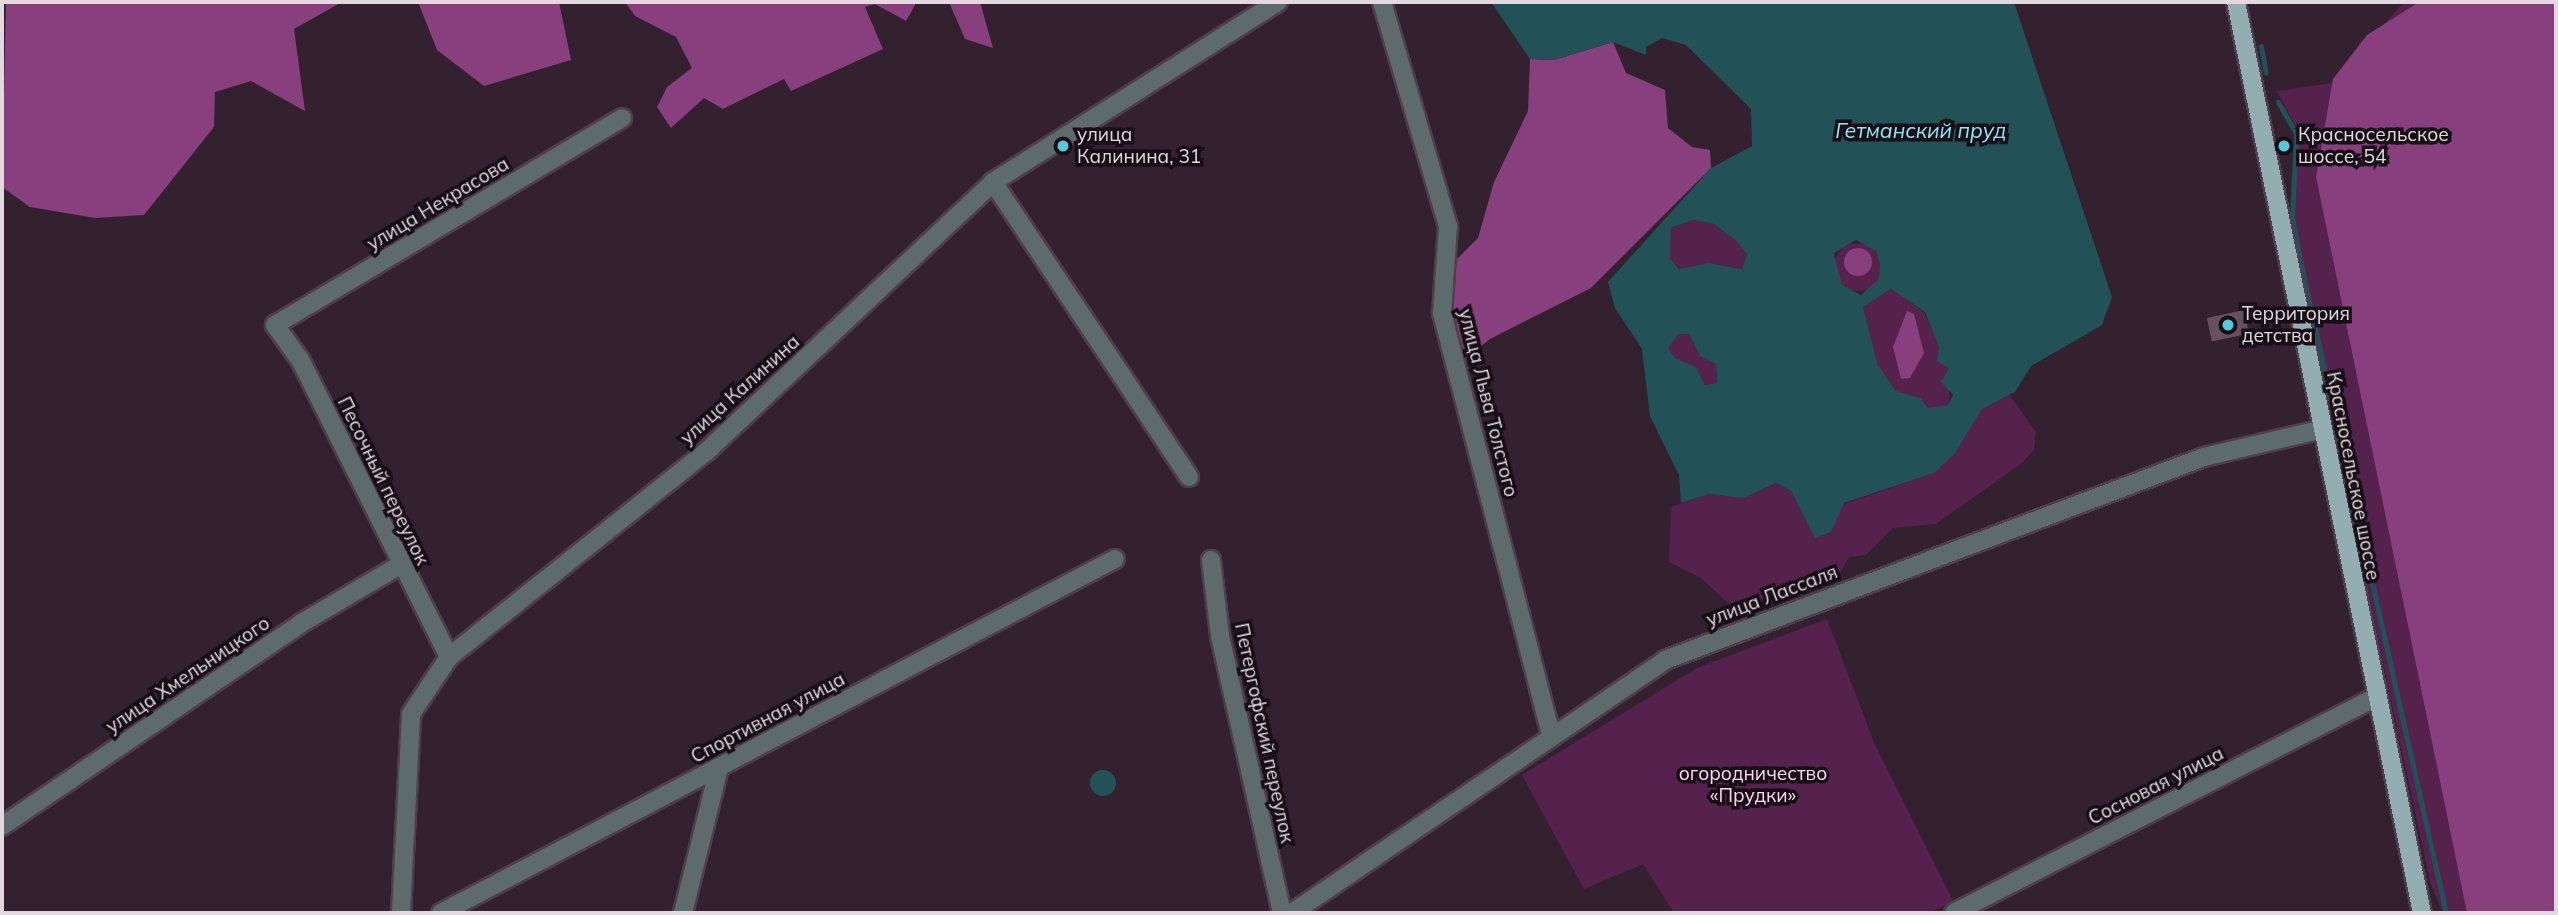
<!DOCTYPE html>
<meta charset="utf-8">
<style>
body{margin:0}
#map{position:relative;width:2558px;height:915px;overflow:hidden;background:#33212f;font-family:Mulish,sans-serif}
div>[style]{position:absolute}
.green>*{inset:0;background:#55224d}
.round{border-radius:50%}
.forest>*{inset:0;background:#883f7d}
.water>*{inset:0;background:#235158}
.stream>*{height:5px;margin:-2.5px;padding:0 2.5px;transform-origin:2.5px;border-radius:2.5px;background:#235158}
.building>*{inset:0;background:#655060;transform-origin:0 0}
.roads{filter:drop-shadow(2px 0 #4f3e4b) drop-shadow(-2px 0 #4f3e4b) drop-shadow(0 2px #4f3e4b) drop-shadow(0 -2px #4f3e4b)}
.minor>*{height:18px;margin:-9px;padding:0 9px;transform-origin:9px;border-radius:9px;background:#5e6b6d}
.major>*{height:18px;margin:-9px;padding:0 9px;transform-origin:9px;border-radius:9px;background:#92aeb3}
.dots>*{width:19px;height:19px;translate:-50% -50%;box-sizing:border-box;border:4px solid #160e14;border-radius:50%}
span{translate:-50% -50%;white-space:nowrap;text-align:center;line-height:1.15;-webkit-text-stroke:7px #160e14;paint-order:stroke}
.poi-label{font-size:19px;color:#e3d7e0}
.left{translate:0 -50%;text-align:left}
.street-label{font-size:19px;color:#e3d7e0}
.park-label{font-size:19px;color:#ffd5f5}
.water-label{font-size:21px;color:#88e9f9;font-style:italic}
.frame{position:absolute;inset:0;border:4px solid #e3d7e0;pointer-events:none}
</style>
<div id="map">
<div class="green">
<div style="clip-path:polygon(2404px 2px,2556px 2px,2556px 913px,2322px 153px,2316px 177px,2467px 913px,2443px 913px,2430px 882px,2291px 232px,2298px 131px,2277px 91px,2332px 83px)"></div>
<div style="clip-path:polygon(1693px 220px,1714px 224px,1736px 241px,1747px 254px,1742px 269px,1709px 263px,1680px 269px,1670px 258px,1671px 228px)"></div>
<div class="round" style="left:1834px;top:243px;width:48px;height:48px"></div>
<div style="clip-path:polygon(1891px 289px,1924px 312px,1949px 369px,1949px 405px,1928px 408px,1920px 398px,1896px 391px,1878px 365px,1863px 307px)"></div>
<div style="clip-path:polygon(1679px 334px,1689px 334px,1700px 356px,1716px 364px,1717px 383px,1705px 385px,1696px 367px,1675px 358px,1668px 348px)"></div>
<div style="clip-path:polygon(2010px 395px,2036px 432px,2034px 450px,2022px 463px,1936px 524px,1893px 528px,1866px 555px,1849px 557px,1840px 573px,1810px 585px,1789px 580px,1787px 588px,1736px 610px,1701px 578px,1669px 562px,1671px 507px,1709px 494px,1744px 498px,1776px 483px,1791px 491px,1815px 537px,1844px 504px,1934px 473px,1954px 455px,1981px 409px)"></div>
<div style="clip-path:polygon(1827px 619px,1875px 745px,1953px 901px,1929px 913px,1674px 913px,1643px 864px,1584px 889px,1522px 775px,1697px 668px)"></div>
</div>
<div class="forest">
<div style="clip-path:polygon(6px 2px,342px 2px,294px 29px,305px 111px,251px 81px,215px 92px,214px 127px,144px 215px,95px 218px,30px 207px,2px 187px)"></div>
<div style="clip-path:polygon(418px 2px,559px 2px,571px 60px,484px 86px,437px 50px)"></div>
<div style="clip-path:polygon(625px 2px,915px 2px,915px 5px,906px 21px,875px 4px,865px 7px,883px 49px,791px 91px,784px 79px,723px 109px,704px 98px,671px 128px,657px 107px,667px 87px,692px 68px,676px 37px,635px 16px)"></div>
<div style="clip-path:polygon(949px 2px,980px 2px,993px 48px,965px 39px)"></div>
<div style="clip-path:polygon(2419px 2px,2556px 2px,2556px 913px,2467px 913px,2316px 177px,2333px 79px,2367px 35px)"></div>
<div style="clip-path:polygon(1613px 42px,1626px 73px,1665px 90px,1668px 128px,1692px 147px,1710px 150px,1711px 168px,1591px 288px,1490px 339px,1461px 362px,1447px 285px,1457px 259px,1478px 238px,1494px 182px,1528px 111px,1530px 59px,1554px 60px)"></div>
<div class="round" style="left:1844px;top:248px;width:28px;height:28px"></div>
<div style="clip-path:polygon(1907px 311px,1914px 314px,1924px 353px,1910px 378px,1901px 379px,1893px 347px)"></div>
</div>
<div class="water">
<div style="clip-path:polygon(evenodd,1491px 2px,2014px 2px,2112px 297px,2102px 325px,2031px 366px,2015px 392px,1982px 409px,1954px 455px,1934px 473px,1844px 503px,1831px 532px,1815px 538px,1791px 491px,1776px 483px,1744px 498px,1709px 494px,1681px 503px,1679px 475px,1650px 416px,1642px 349px,1615px 308px,1608px 282px,1711px 168px,1752px 146px,1751px 109px,1686px 45px,1662px 38px,1646px 47px,1646px 55px,1613px 42px,1554px 60px,1530px 59px,1491px 2px,1693px 220px,1714px 224px,1736px 241px,1747px 254px,1742px 269px,1709px 263px,1679px 269px,1670px 258px,1671px 228px,1693px 220px,1491px 2px,1856px 240px,1876px 251px,1880px 264px,1879px 279px,1861px 295px,1842px 285px,1834px 253px,1856px 240px,1491px 2px,1891px 289px,1925px 312px,1939px 347px,1937px 361px,1949px 368px,1941px 382px,1953px 395px,1948px 405px,1928px 408px,1920px 398px,1896px 391px,1878px 365px,1863px 307px,1891px 289px,1491px 2px,1679px 334px,1689px 334px,1700px 356px,1716px 364px,1717px 383px,1705px 385px,1696px 367px,1675px 358px,1668px 348px,1679px 334px)"></div>
<div class="round" style="left:1090px;top:770px;width:26px;height:26px"></div>
</div>
<div class="stream">
<div style="left:2261px;top:46px;width:27px;rotate:80deg"></div>
<div style="left:2278px;top:102px;width:36px;rotate:60deg"></div>
<div style="left:2296px;top:133px;width:85px;rotate:92.7deg"></div>
<div style="left:2292px;top:218px;width:62px;rotate:78.9deg"></div>
<div style="left:2304px;top:279px;width:650px;rotate:77.38deg"></div>
</div>
<div class="building">
<div style="left:2244px;top:310px;width:24px;height:38px;rotate:78deg"></div>
</div>
<div class="roads">
<div class="minor">
<div style="left:1382px;top:2px;width:234px;rotate:73.6deg"></div>
<div style="left:1448px;top:226px;width:87px;rotate:93.9deg"></div>
<div style="left:1442px;top:313px;width:434px;rotate:75.5deg"></div>
<div style="left:993px;top:182px;width:354px;rotate:56.4deg"></div>
<div style="left:1211px;top:560px;width:77px;rotate:83.2deg"></div>
<div style="left:1220px;top:636px;width:284px;rotate:77.4deg"></div>
<div style="left:449px;top:657px;width:332px;rotate:-116.6deg"></div>
<div style="left:300px;top:360px;width:43px;rotate:-125.5deg"></div>
<div style="left:275px;top:325px;width:404px;rotate:-30.8deg"></div>
<div style="left:2px;top:826px;width:360px;rotate:-34.1deg"></div>
<div style="left:300px;top:624px;width:118px;rotate:-30.5deg"></div>
<div style="left:401px;top:913px;width:199px;rotate:-87.1deg"></div>
<div style="left:411px;top:714px;width:69px;rotate:-56.3deg"></div>
<div style="left:449px;top:657px;width:330px;rotate:-38.6deg"></div>
<div style="left:707px;top:451px;width:393px;rotate:-43.2deg"></div>
<div style="left:993px;top:182px;width:337px;rotate:-32.3deg"></div>
<div style="left:441px;top:913px;width:761px;rotate:-27.71deg"></div>
<div style="left:683px;top:913px;width:149px;rotate:-76.1deg"></div>
<div style="left:1292px;top:913px;width:451px;rotate:-34.1deg"></div>
<div style="left:1665px;top:660px;width:576px;rotate:-20.64deg"></div>
<div style="left:2204px;top:457px;width:122px;rotate:-13.2deg"></div>
<div style="left:1954px;top:913px;width:475px;rotate:-27.1deg"></div>
</div>
<div class="major">
<div style="left:2236px;top:2px;width:930px;rotate:78.46deg"></div>
</div>
</div>
<div class="dots">
<div style="left:1063px;top:146px;background:#54cadc"></div>
<div style="left:2284px;top:146px;background:#54cadc"></div>
<div style="left:2228px;top:325px;background:#54cadc"></div>
</div>
<div class="poi-label">
<span class="left" style="left:1077px;top:146px">улица<br>Калинина, 31</span>
<span class="left" style="left:2298px;top:146px">Красносельское<br>шоссе, 54</span>
<span class="left" style="left:2242px;top:325px">Территория<br>детства</span>
</div>
<div class="street-label">
<span style="left:438px;top:204px;rotate:-31deg">улица Некрасова</span>
<span style="left:740px;top:390px;rotate:-42deg">улица Калинина</span>
<span style="left:1488px;top:403px;rotate:76deg">улица Льва Толстого</span>
<span style="left:2353px;top:476px;rotate:79deg">Красносельское шоссе</span>
<span style="left:383px;top:481px;rotate:64deg">Песочный переулок</span>
<span style="left:1772px;top:596px;rotate:-21deg">улица Лассаля</span>
<span style="left:188px;top:675px;rotate:-34deg">улица Хмельницкого</span>
<span style="left:768px;top:718px;rotate:-28deg">Спортивная улица</span>
<span style="left:1264px;top:733px;rotate:78deg">Петергофский переулок</span>
<span style="left:2156px;top:786px;rotate:-27deg">Сосновая улица</span>
</div>
<div class="park-label">
<span style="left:1753px;top:785px">огородничество<br>«Прудки»</span>
</div>
<div class="water-label">
<span style="left:1921px;top:130px">Гетманский пруд</span>
</div>
<div class="frame"></div>
</div>
